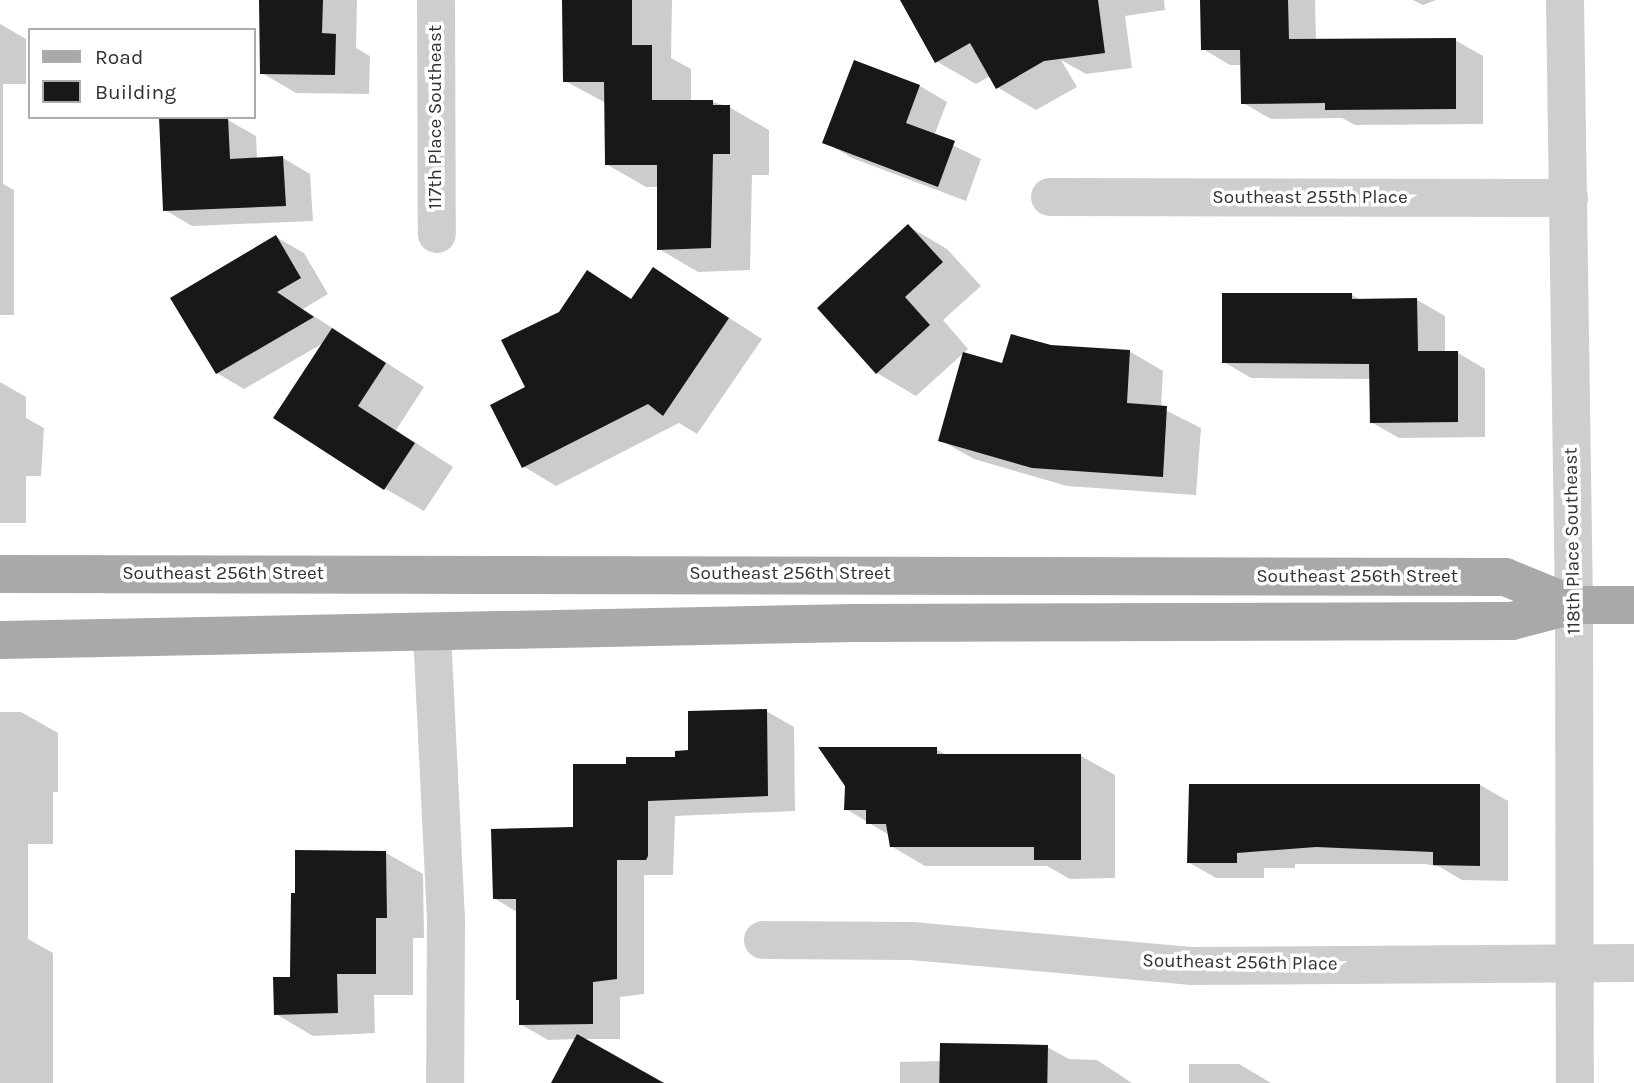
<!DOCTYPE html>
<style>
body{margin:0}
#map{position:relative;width:1634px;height:1083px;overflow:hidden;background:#fff;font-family:Karla,sans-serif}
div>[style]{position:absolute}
.shadow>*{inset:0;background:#0003}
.building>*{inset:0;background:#181818;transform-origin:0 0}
.minor>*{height:38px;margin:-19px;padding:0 19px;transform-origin:19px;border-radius:19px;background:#cecece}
.major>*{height:38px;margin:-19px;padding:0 19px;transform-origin:19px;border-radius:19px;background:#a9a9a9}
span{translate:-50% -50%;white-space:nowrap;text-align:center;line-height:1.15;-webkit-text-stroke:7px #fff;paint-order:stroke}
.street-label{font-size:19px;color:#313131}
.legend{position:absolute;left:28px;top:28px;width:228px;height:91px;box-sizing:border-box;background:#fff;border:2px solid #adadad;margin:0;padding:9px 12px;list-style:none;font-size:21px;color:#313131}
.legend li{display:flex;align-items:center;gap:14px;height:35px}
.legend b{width:35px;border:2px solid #adadad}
</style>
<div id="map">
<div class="shadow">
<div style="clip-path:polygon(261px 0,357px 0,356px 48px,370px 56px,369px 94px,296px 93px,262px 73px)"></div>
<div style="clip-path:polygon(564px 0,672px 0,671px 58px,691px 69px,691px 102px,713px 102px,729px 107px,769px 130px,769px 175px,752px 175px,750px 270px,698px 272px,659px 249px,658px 187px,646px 187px,606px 164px,606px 103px,565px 81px)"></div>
<div style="clip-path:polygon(906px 0,1164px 0,1165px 10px,1125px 16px,1132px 68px,1086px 74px,1061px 60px,1077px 87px,1036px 110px,997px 87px,990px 76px,976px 84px,936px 61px)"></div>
<div style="clip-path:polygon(1202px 0,1315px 0,1316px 41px,1455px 40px,1483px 56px,1483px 124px,1355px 125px,1342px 118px,1271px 119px,1243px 103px,1242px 65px,1230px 65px,1203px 49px)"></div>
<div style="clip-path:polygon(1413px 0,1436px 0,1423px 5px)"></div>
<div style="clip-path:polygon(0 24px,26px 39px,26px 84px,3px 84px,3px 184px,14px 190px,14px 315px,0 315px)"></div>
<div style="clip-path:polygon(920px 86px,947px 102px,934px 136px,981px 159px,966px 201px,852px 158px,825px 142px)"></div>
<div style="clip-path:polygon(228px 120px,256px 136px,257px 159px,283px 158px,310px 174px,313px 221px,192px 226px,165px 210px)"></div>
<div style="clip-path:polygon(908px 226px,947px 249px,981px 286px,943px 320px,968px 349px,916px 396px,877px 373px)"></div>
<div style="clip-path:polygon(276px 237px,304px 253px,328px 294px,303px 309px,424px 387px,396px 430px,453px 467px,424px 511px,384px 488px,325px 342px,244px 389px,217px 373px)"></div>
<div style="clip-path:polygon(653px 269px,762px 339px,697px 434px,679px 423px,556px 486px,523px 466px,527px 388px,560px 313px,587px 272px,632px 299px)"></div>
<div style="clip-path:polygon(1352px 295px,1363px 301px,1417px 300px,1445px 316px,1445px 353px,1458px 353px,1485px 369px,1485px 437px,1399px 438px,1371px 422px,1371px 379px,1251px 378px,1224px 362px)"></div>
<div style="clip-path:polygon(1051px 346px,1129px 351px,1163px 371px,1161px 408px,1201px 428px,1196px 495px,1067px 486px,974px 459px,940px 440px,1004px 366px)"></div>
<div style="clip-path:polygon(0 382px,26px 397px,26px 418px,44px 428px,41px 476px,26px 476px,26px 523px,0 523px)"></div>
<div style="clip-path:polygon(766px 711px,794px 727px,795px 811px,675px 816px,673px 875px,644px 875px,644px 994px,620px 997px,620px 1039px,583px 1039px,660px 1083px,553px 1083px,576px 1039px,548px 1040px,520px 1024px,517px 912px,494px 898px,575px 828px,628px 766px,677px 759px)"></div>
<div style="clip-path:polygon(0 712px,21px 712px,58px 733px,58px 792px,53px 792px,53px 844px,28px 844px,28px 939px,53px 953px,53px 1083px,0 1083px)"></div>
<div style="clip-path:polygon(936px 749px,948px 756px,1081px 756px,1115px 775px,1115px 878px,1070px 879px,1047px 866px,925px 866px,891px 846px,889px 835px,846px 809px)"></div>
<div style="clip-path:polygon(1480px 785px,1508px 801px,1508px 881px,1462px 880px,1440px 867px,1425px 864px,1295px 864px,1295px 868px,1264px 868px,1264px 878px,1216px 878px,1188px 862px)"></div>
<div style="clip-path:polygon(386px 853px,423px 874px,424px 938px,413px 938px,413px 995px,374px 995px,375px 1033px,313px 1036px,276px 1014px,292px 979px)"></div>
<div style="clip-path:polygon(1047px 1047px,1069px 1059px,1097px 1060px,1132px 1083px,900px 1083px,900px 1062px,942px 1061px)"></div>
<div style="clip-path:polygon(1189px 1064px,1239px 1064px,1271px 1083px,1279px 1083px,1189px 1083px)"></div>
</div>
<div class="building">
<div style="clip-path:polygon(259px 0,323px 0,322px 33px,336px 34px,335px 75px,260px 74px)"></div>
<div style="clip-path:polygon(562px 0,632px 0,632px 45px,652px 45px,652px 100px,713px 100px,713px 105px,730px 105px,730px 154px,713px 154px,711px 248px,657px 250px,657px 165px,605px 165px,604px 82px,563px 82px)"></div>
<div style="clip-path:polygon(900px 0,1098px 0,1105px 53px,1044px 61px,996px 89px,970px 43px,935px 63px)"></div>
<div style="clip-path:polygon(1200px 0,1288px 0,1289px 39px,1456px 38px,1456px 109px,1325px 110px,1325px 103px,1241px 104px,1240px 50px,1201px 50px)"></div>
<div style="clip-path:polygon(854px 60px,920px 85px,906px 123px,955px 141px,938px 187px,822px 143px)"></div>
<div style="clip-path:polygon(159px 117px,228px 117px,230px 159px,283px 156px,286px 206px,163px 211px)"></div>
<div style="clip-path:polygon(908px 224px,943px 262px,905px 297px,930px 325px,876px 374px,817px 308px)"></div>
<div style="clip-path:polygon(276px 235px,301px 278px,277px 292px,314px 317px,216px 374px,170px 298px)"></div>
<div style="clip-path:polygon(653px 267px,729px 318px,663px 416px,648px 404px,522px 468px,490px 405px,525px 387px,501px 340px,559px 312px,587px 270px,631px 299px)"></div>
<div style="clip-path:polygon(1222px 293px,1352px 293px,1352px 299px,1417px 298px,1418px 351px,1458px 351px,1458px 422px,1370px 423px,1369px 364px,1222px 363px)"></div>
<div style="clip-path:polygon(332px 328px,386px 363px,358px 406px,415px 443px,384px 490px,273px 418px)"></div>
<div style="clip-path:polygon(1011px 334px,1051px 345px,1130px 350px,1127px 403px,1167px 406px,1163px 477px,1032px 468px,938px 441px,963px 352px,1002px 363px)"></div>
<div style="clip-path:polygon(767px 709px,768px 796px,648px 801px,648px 856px,646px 860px,617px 860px,617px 979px,593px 982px,593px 1024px,519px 1025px,519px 1000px,516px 1000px,516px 899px,493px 899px,491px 829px,573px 827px,573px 764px,626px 764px,626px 757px,675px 757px,675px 751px,688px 750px,688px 711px)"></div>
<div style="clip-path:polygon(818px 747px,937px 747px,937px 754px,1081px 754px,1081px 860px,1034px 860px,1034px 847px,890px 847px,886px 824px,866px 824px,866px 810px,844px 810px,845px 786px)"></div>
<div style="clip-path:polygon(1189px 784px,1480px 784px,1480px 866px,1433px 865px,1433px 852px,1316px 847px,1237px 853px,1237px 863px,1187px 863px)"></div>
<div style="clip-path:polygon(295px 850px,386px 851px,387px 918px,376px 918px,376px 974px,337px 974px,338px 1013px,274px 1015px,273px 977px,290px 977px,291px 893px,295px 893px)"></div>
<div style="clip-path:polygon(577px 1034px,664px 1083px,551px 1083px)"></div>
<div style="left:940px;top:1043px;width:108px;height:40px;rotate:1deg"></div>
</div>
<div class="minor">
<div style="left:436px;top:0;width:234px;rotate:89.8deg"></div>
<div style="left:1565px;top:0;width:605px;rotate:89.15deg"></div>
<div style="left:1574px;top:605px;width:478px;rotate:89.9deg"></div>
<div style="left:1050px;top:197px;width:519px;rotate:0.11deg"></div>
<div style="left:432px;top:633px;width:286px;rotate:87.2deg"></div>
<div style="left:446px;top:919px;width:164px;rotate:90.3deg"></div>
<div style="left:763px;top:940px;width:149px;rotate:0.4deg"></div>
<div style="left:912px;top:941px;width:279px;rotate:5.1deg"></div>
<div style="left:1190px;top:966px;width:444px;rotate:-0.4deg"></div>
</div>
<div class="major">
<div style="left:0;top:574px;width:1505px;rotate:0.11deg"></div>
<div style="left:1505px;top:577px;width:74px;rotate:22.1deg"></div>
<div style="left:0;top:640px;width:854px;rotate:-1.14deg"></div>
<div style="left:854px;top:623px;width:658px;rotate:-0.17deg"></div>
<div style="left:1512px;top:621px;width:64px;rotate:-14.5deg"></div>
<div style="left:1574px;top:605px;width:60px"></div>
</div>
<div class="street-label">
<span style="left:436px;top:117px;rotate:-90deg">117th Place Southeast</span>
<span style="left:1310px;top:198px">Southeast 255th Place</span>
<span style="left:1573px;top:541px;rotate:-91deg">118th Place Southeast</span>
<span style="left:223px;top:574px">Southeast 256th Street</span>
<span style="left:790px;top:574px">Southeast 256th Street</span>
<span style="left:1357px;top:577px">Southeast 256th Street</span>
<span style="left:1240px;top:963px;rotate:1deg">Southeast 256th Place</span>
</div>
<ul class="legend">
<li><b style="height:9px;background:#a9a9a9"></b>Road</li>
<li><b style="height:19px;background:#181818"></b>Building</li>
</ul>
</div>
